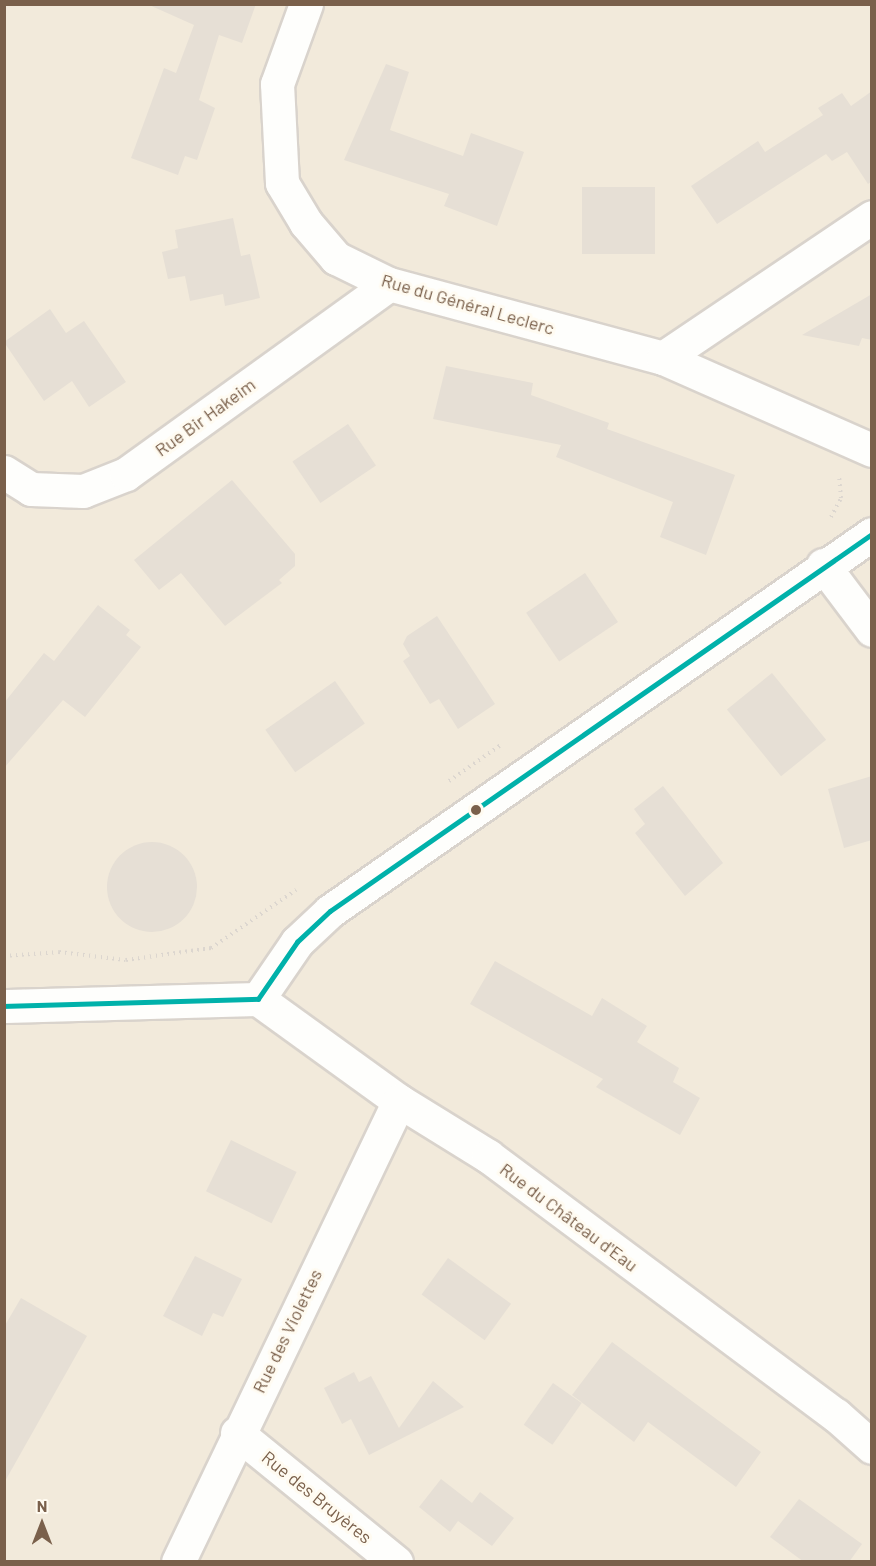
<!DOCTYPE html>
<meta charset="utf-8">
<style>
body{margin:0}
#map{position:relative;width:876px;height:1566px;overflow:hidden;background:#f9f6ee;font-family:Barlow,sans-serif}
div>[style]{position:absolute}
.residential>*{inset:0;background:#f2eadb;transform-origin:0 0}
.building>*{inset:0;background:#e6dfd5;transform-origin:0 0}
.round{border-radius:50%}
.path>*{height:4px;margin-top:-2px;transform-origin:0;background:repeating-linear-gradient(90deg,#dcd6cf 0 1.5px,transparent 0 6px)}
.roads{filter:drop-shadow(2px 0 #d9d3cc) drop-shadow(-2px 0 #d9d3cc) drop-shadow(0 2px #d9d3cc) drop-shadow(0 -2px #d9d3cc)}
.street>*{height:33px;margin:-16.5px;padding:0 16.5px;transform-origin:16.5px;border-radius:16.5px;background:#fefefc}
.bus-1>*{height:4.5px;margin:-2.25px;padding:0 2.25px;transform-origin:2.25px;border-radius:2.25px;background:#00b1aa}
.dots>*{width:16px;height:16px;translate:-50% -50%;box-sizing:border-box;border:3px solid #fffbf1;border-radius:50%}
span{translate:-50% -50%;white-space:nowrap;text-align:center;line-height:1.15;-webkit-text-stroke:6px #fffbf1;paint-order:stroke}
.street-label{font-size:18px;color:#7a604b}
.frame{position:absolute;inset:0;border:6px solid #7a604b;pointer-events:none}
.north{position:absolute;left:12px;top:1494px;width:60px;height:60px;-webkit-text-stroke:4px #fffbf1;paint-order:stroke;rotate:0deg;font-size:16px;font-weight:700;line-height:24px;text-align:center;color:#7a604b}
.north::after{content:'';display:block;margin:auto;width:21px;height:27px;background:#7a604b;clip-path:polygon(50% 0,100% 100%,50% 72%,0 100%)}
</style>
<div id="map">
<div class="residential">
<div style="left:5px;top:5px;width:866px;height:1556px"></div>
</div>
<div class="building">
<div style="clip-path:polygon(147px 4px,256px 4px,242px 43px,219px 35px,199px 100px,215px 108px,197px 160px,185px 156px,178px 175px,131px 158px,164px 68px,176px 73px,194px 25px)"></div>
<div style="clip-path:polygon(386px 64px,409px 72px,390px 130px,463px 156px,471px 133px,524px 152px,497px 226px,444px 206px,449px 194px,344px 160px)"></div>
<div style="clip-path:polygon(872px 91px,872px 181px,868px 184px,847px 152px,832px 161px,826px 154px,717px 224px,691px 186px,758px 141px,765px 152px,823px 115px,818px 108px,842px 93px,851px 106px)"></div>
<div style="left:655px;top:187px;width:67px;height:73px;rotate:90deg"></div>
<div style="clip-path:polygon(233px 218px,241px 256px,250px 254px,260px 298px,225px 306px,223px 294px,190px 301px,185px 276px,168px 279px,162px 252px,178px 248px,175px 230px)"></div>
<div style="clip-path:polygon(872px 294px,872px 340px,862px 338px,859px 346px,802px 335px)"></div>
<div style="clip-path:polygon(50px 309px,66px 333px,84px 321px,126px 382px,89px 407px,72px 381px,44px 401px,4px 342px)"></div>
<div style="clip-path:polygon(446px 366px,533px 383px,531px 395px,609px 423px,607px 429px,735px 475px,706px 555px,660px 537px,673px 502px,556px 457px,561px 445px,433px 419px)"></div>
<div style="left:348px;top:424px;width:50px;height:67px;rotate:56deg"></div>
<div style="clip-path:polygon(232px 480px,295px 554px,295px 566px,279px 580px,282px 583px,225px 626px,181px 573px,159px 590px,134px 560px)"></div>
<div style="left:585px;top:573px;width:59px;height:71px;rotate:56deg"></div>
<div style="clip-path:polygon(98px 605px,130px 630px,126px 635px,141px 647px,85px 717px,63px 700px,4px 768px,4px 703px,44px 653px,54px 661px)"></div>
<div style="clip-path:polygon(437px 616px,495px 704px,458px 729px,439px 699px,430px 704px,403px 661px,410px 656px,403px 644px,407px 636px)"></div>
<div style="left:772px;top:673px;width:86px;height:58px;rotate:51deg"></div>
<div style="left:335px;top:681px;width:52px;height:85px;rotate:55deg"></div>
<div style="clip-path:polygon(872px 776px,872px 840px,844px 848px,828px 789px)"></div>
<div style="clip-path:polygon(663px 786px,723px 863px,685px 896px,635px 833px,645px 824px,634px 809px)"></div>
<div class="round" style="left:107px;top:842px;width:90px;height:90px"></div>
<div style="clip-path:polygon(495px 961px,592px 1016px,602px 998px,647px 1026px,637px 1042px,679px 1068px,673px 1082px,700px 1098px,680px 1135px,596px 1087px,603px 1079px,470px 1004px)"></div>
<div style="left:231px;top:1140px;width:73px;height:57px;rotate:26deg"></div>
<div style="clip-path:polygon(195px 1256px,242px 1279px,223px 1317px,213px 1313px,202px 1336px,163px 1316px)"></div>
<div style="left:448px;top:1258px;width:78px;height:45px;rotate:36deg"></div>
<div style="clip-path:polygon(21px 1298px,87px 1336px,4px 1483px,4px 1327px)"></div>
<div style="clip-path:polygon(612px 1342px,761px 1452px,736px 1487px,648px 1422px,634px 1442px,572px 1395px)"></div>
<div style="clip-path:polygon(354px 1372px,359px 1382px,371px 1376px,399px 1428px,433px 1381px,464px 1407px,369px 1455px,351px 1419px,342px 1424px,324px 1388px)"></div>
<div style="left:553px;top:1383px;width:35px;height:51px;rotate:35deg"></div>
<div style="clip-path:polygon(441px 1479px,472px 1503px,480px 1492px,514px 1518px,492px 1546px,458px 1521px,450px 1532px,419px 1507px)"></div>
<div style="clip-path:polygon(799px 1499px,862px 1544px,849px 1562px,804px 1562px,770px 1537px)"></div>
</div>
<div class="path">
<div style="left:831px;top:517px;width:21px;rotate:-62deg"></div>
<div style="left:841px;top:498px;width:22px;rotate:-95deg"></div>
<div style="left:449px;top:781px;width:65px;rotate:-34.9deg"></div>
<div style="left:4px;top:956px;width:55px;rotate:-4.2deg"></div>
<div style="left:59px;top:952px;width:67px;rotate:6.8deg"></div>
<div style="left:126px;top:960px;width:86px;rotate:-8deg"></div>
<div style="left:211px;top:948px;width:103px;rotate:-34.3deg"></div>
</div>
<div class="roads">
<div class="street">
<div style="left:306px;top:4px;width:85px;rotate:109.9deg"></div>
<div style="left:277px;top:84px;width:99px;rotate:87.1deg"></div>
<div style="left:282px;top:183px;width:47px;rotate:59deg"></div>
<div style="left:306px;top:223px;width:46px;rotate:49.4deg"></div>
<div style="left:336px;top:258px;width:59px;rotate:26.1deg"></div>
<div style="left:389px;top:284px;width:284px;rotate:15.1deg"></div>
<div style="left:663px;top:358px;width:228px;rotate:23.8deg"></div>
<div style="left:663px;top:358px;width:252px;rotate:-34deg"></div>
<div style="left:4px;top:472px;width:32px;rotate:32deg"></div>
<div style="left:31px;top:489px;width:52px;rotate:2.2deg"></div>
<div style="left:83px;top:491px;width:46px;rotate:-21.6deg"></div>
<div style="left:126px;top:474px;width:324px;rotate:-35.8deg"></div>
<div style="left:823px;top:565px;width:81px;rotate:53deg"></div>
<div style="left:258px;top:999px;width:174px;rotate:35.9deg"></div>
<div style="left:399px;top:1101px;width:105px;rotate:31.7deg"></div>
<div style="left:488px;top:1156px;width:434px;rotate:36.7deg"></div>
<div style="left:836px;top:1415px;width:48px;rotate:41.6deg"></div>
<div style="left:4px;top:1006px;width:254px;rotate:-1.6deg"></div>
<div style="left:258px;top:999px;width:69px;rotate:-55.6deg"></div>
<div style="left:297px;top:942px;width:45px;rotate:-43.2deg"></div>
<div style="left:330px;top:911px;width:660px;rotate:-34.82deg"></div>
<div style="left:237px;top:1433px;width:205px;rotate:39.1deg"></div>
<div style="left:178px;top:1562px;width:511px;rotate:-64.39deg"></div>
</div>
</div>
<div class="bus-1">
<div style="left:4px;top:1006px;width:254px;rotate:-1.6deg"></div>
<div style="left:258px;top:999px;width:69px;rotate:-55.6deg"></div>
<div style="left:297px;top:942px;width:45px;rotate:-43.2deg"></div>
<div style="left:330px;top:911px;width:660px;rotate:-34.82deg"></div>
</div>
<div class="dots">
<div style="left:476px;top:810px;background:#7a604b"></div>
</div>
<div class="street-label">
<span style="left:468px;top:304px;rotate:16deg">Rue du Général Leclerc</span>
<span style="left:205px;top:417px;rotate:-36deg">Rue Bir Hakeim</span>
<span style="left:569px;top:1217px;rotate:37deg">Rue du Château d'Eau</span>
<span style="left:287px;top:1331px;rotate:-64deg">Rue des Violettes</span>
<span style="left:317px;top:1497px;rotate:39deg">Rue des Bruyères</span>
</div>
<div class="frame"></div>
<div class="north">N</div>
</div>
